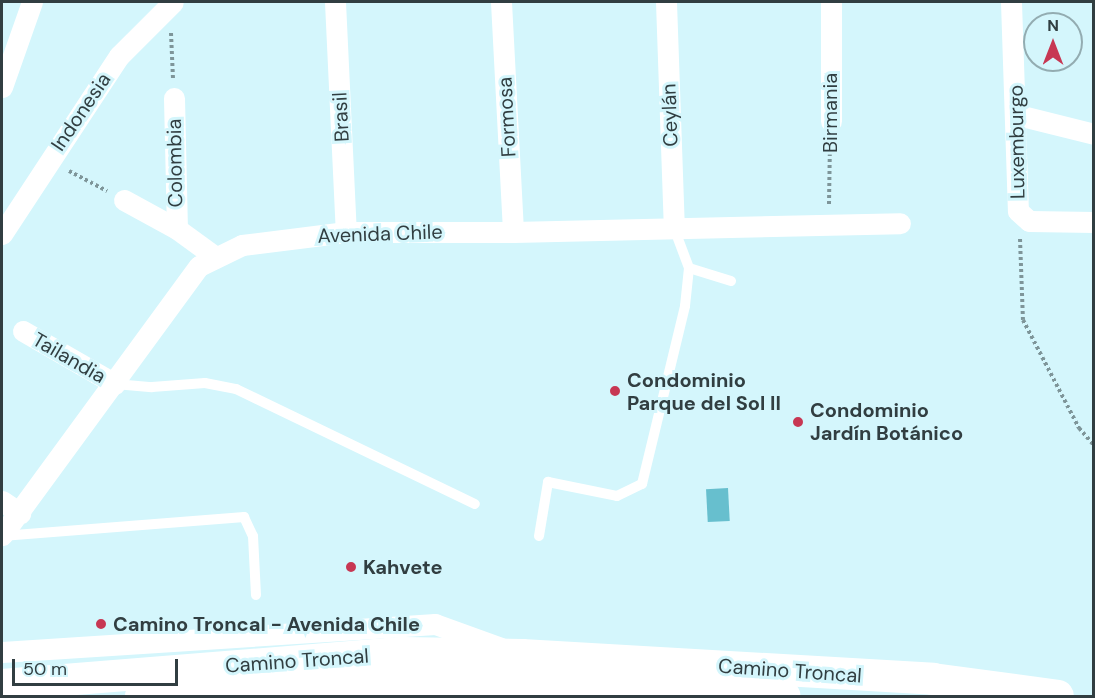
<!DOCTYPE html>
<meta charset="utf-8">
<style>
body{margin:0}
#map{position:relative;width:1095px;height:698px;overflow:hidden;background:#d4f6fc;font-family:"DM Sans",sans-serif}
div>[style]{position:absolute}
.water>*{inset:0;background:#67bfce;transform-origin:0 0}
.path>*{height:4px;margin-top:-2px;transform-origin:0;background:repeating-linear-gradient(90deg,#7e9599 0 3px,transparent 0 6px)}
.service>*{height:10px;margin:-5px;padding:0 5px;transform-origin:5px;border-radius:5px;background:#fff}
.minor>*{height:21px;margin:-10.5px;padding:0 10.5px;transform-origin:10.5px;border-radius:10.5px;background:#fff}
.primary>*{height:32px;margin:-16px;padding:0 16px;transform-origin:16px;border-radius:16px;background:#fff}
.dots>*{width:16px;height:16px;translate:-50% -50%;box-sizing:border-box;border:3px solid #d4f6fc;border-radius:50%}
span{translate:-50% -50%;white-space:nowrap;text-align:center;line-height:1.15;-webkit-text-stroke:6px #d4f6fc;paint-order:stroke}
.street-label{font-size:20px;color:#313e41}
.poi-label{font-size:20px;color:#313e41;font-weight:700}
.left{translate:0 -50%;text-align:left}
.frame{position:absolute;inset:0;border:3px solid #313e41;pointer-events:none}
.north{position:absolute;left:1023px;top:12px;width:60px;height:60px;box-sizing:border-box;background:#d4f6fc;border:2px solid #93acb1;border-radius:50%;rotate:0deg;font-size:16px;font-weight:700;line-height:24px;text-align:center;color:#313e41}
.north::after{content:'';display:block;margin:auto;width:21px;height:27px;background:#c73753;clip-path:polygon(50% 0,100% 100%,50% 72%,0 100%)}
.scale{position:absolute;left:12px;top:659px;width:166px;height:27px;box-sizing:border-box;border:3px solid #313e41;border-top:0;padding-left:8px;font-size:18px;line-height:21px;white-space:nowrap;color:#313e41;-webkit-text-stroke:4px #d4f6fc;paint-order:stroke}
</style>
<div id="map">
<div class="water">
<div style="left:728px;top:488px;width:33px;height:22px;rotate:87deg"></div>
</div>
<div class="path">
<div style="left:171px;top:33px;width:46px;rotate:87.5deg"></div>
<div style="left:69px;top:171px;width:43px;rotate:27.8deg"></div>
<div style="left:829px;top:204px;width:64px;rotate:-89.1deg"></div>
<div style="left:1020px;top:239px;width:81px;rotate:87.9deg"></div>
<div style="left:1023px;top:320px;width:122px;rotate:62.6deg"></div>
<div style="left:1079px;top:428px;width:23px;rotate:49deg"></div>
</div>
<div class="service">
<div style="left:674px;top:228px;width:43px;rotate:69.4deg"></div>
<div style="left:689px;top:268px;width:44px;rotate:17.2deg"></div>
<div style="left:115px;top:384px;width:37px;rotate:5deg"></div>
<div style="left:152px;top:387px;width:53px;rotate:-4.3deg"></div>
<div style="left:205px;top:383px;width:32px;rotate:11deg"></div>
<div style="left:236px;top:389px;width:265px;rotate:25.7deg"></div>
<div style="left:2px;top:536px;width:243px;rotate:-4.5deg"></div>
<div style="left:244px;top:517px;width:21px;rotate:65deg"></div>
<div style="left:253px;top:536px;width:59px;rotate:87.1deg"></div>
<div style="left:539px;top:536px;width:55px;rotate:-80.5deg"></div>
<div style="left:548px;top:482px;width:70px;rotate:11.5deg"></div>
<div style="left:617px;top:496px;width:28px;rotate:-26deg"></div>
<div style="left:642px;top:484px;width:183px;rotate:-76.4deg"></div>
<div style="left:685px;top:306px;width:38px;rotate:-84deg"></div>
</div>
<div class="minor">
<div style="left:335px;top:2px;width:230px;rotate:87.3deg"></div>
<div style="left:501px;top:2px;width:230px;rotate:87deg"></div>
<div style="left:666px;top:2px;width:226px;rotate:88deg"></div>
<div style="left:831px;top:2px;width:119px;rotate:90deg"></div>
<div style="left:1011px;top:2px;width:209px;rotate:88.1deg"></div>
<div style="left:1018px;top:211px;width:15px;rotate:42deg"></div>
<div style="left:1029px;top:221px;width:65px;rotate:0.9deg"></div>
<div style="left:2px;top:87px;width:90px;rotate:-70.6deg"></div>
<div style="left:174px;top:98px;width:131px;rotate:88.7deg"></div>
<div style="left:1018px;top:115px;width:78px;rotate:14deg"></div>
<div style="left:124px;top:200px;width:60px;rotate:28.7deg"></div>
<div style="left:177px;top:229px;width:46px;rotate:36.1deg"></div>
<div style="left:2px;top:234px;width:213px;rotate:-56.7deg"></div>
<div style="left:119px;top:56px;width:76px;rotate:-45deg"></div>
<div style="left:23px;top:331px;width:106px;rotate:29.9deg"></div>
<div style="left:2px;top:501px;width:22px;rotate:34deg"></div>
<div style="left:2px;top:535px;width:333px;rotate:-53.8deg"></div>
<div style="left:199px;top:266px;width:48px;rotate:-26deg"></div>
<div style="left:242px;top:245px;width:105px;rotate:-7.1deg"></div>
<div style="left:346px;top:232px;width:167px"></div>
<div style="left:513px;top:232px;width:387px;rotate:-1.3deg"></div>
<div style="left:2px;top:652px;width:434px;rotate:-3.7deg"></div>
<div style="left:435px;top:624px;width:70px;rotate:20deg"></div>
</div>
<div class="primary">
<div style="left:2px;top:685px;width:402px;rotate:-4.6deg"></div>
<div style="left:403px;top:653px;width:119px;rotate:1deg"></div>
<div style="left:522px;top:655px;width:412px;rotate:3.3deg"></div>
<div style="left:933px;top:679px;width:126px;rotate:7.7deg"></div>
<div style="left:141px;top:696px;width:197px;rotate:-4.4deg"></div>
<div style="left:337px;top:681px;width:131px;rotate:-0.9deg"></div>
<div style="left:468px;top:679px;width:151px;rotate:1.5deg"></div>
<div style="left:619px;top:683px;width:166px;rotate:4.5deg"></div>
</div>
<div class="dots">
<div style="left:615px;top:391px;background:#c73753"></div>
<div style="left:798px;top:422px;background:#c73753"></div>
<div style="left:351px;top:567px;background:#c73753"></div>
<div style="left:101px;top:624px;background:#c73753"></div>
</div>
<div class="street-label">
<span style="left:81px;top:112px;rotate:-56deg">Indonesia</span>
<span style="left:830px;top:113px;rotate:-90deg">Birmania</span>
<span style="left:670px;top:115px;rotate:-92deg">Ceylán</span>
<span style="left:341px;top:117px;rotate:-93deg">Brasil</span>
<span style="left:507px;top:117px;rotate:-93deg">Formosa</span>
<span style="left:1017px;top:142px;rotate:-91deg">Luxemburgo</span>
<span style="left:175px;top:163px;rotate:-91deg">Colombia</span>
<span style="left:380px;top:234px;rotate:-2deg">Avenida Chile</span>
<span style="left:69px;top:358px;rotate:30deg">Tailandia</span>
<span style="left:297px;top:661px;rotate:-4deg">Camino Troncal</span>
<span style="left:790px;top:671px;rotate:4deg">Camino Troncal</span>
</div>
<div class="poi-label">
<span class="left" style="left:627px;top:392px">Condominio<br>Parque del Sol II</span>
<span class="left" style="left:810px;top:422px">Condominio<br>Jardín Botánico</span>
<span class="left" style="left:363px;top:567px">Kahvete</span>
<span class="left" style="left:113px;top:624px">Camino Troncal - Avenida Chile</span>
</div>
<div class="frame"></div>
<div class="north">N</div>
<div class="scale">50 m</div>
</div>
